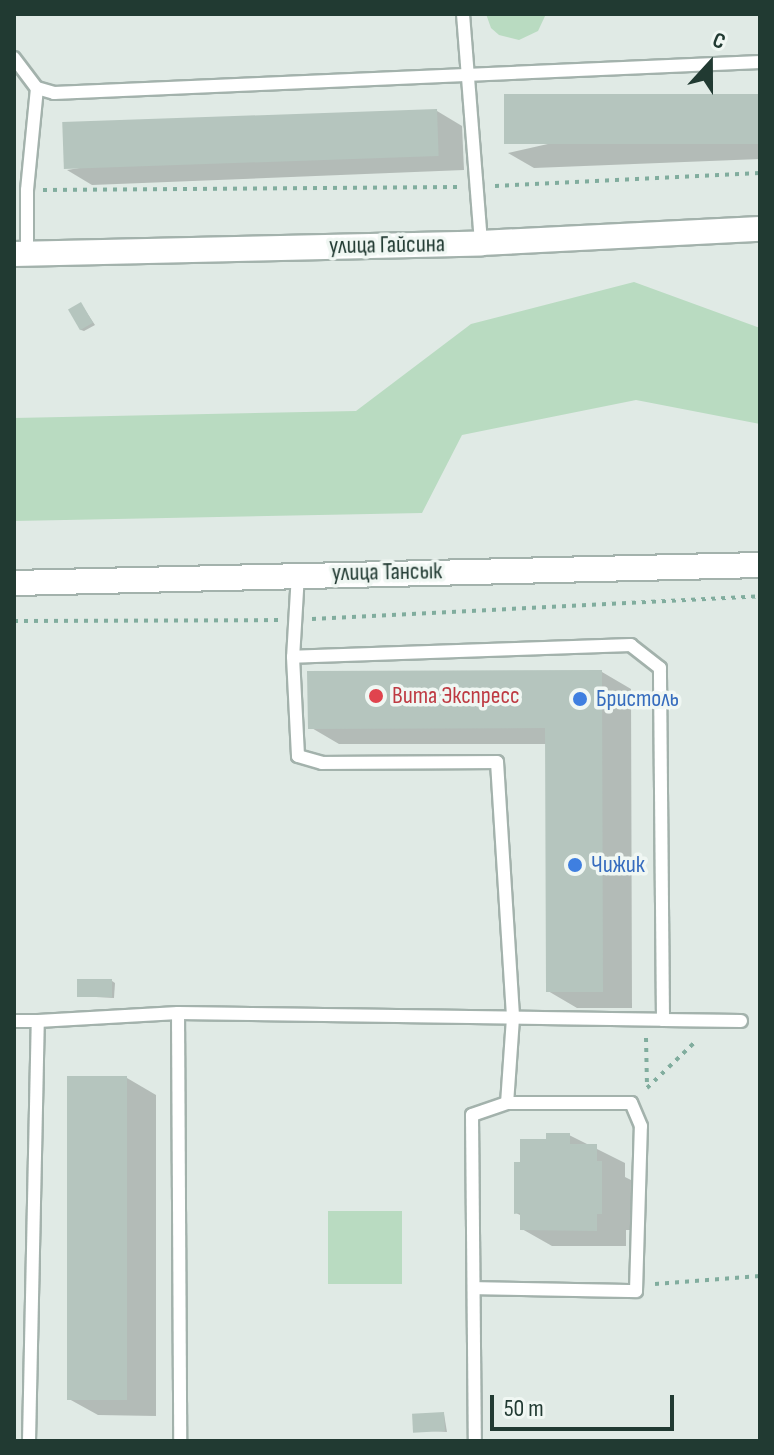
<!DOCTYPE html>
<meta charset="utf-8">
<style>
body{margin:0}
#map{position:relative;width:774px;height:1455px;overflow:hidden;background:#e0eae5;font-family:"Sofia Sans Condensed",sans-serif}
div>[style]{position:absolute}
.green>*{inset:0;background:#b9dbc1;transform-origin:0 0}
.shadow>*{inset:0;background:#0003}
.building>*{inset:0;background:#b5c5be;transform-origin:0 0}
.path>*{height:4px;margin-top:-2px;transform-origin:0;background:repeating-linear-gradient(90deg,#81ad9e 0 4px,transparent 0 10px)}
.roads{filter:drop-shadow(2px 0 #a3b2ac) drop-shadow(-2px 0 #a3b2ac) drop-shadow(0 2px #a3b2ac) drop-shadow(0 -2px #a3b2ac)}
.lane>*{height:12px;margin:-6px;padding:0 6px;transform-origin:6px;border-radius:6px;background:#fff}
.street>*{height:24px;margin:-12px;padding:0 12px;transform-origin:12px;border-radius:12px;background:#fff}
.dots>*{width:22px;height:22px;translate:-50% -50%;box-sizing:border-box;border:4px solid #f0f7f3;border-radius:50%}
span{translate:-50% -50%;white-space:nowrap;text-align:center;line-height:1.15;-webkit-text-stroke:7px #f0f7f3;paint-order:stroke}
.street-label{font-size:24px;color:#213a32}
.health-label{font-size:24px;color:#be3a42}
.left{translate:0 -50%;text-align:left}
.shop-label{font-size:24px;color:#366cbe}
.frame{position:absolute;inset:0;border:16px solid #213a32;pointer-events:none}
.north{position:absolute;left:670px;top:24px;width:80px;height:80px;-webkit-text-stroke:6px #f0f7f3;paint-order:stroke;rotate:21deg;font-size:22px;font-weight:700;line-height:32px;text-align:center;color:#213a32}
.north::after{content:'';display:block;margin:auto;width:28px;height:36px;background:#213a32;clip-path:polygon(50% 0,100% 100%,50% 72%,0 100%)}
.scale{position:absolute;left:490px;top:1395px;width:184px;height:36px;box-sizing:border-box;border:4px solid #213a32;border-top:0;padding-left:10px;font-size:24px;line-height:28px;white-space:nowrap;color:#213a32;-webkit-text-stroke:6px #f0f7f3;paint-order:stroke}
</style>
<div id="map">
<div class="green">
<div style="clip-path:polygon(486px 14px,546px 14px,538px 31px,519px 40px,499px 35px,491px 28px)"></div>
<div style="clip-path:polygon(634px 282px,760px 328px,760px 424px,636px 400px,462px 435px,422px 513px,14px 521px,14px 418px,356px 411px,471px 324px)"></div>
<div style="left:402px;top:1211px;width:73px;height:74px;rotate:90deg"></div>
</div>
<div class="shadow">
<div style="clip-path:polygon(760px 96px,760px 159px,534px 168px,508px 153px)"></div>
<div style="clip-path:polygon(437px 111px,462px 126px,464px 170px,92px 185px,67px 170px)"></div>
<div style="clip-path:polygon(81px 304px,95px 325px,84px 331px,81px 330px)"></div>
<div style="clip-path:polygon(602px 672px,631px 689px,632px 1008px,577px 1008px,548px 991px,547px 744px,339px 744px,310px 727px)"></div>
<div style="clip-path:polygon(112px 981px,115px 983px,114px 998px,78px 996px)"></div>
<div style="clip-path:polygon(127px 1078px,156px 1095px,156px 1416px,98px 1415px,69px 1399px)"></div>
<div style="clip-path:polygon(569px 1135px,625px 1163px,625px 1177px,631px 1180px,631px 1230px,626px 1230px,626px 1246px,552px 1246px,522px 1229px,522px 1216px,516px 1213px,522px 1164px,548px 1141px)"></div>
<div style="clip-path:polygon(444px 1414px,447px 1432px,415px 1430px)"></div>
</div>
<div class="building">
<div style="left:760px;top:94px;width:50px;height:256px;rotate:90deg"></div>
<div style="left:437px;top:109px;width:47px;height:375px;rotate:88deg"></div>
<div style="left:81px;top:302px;width:24px;height:15px;rotate:60deg"></div>
<div style="clip-path:polygon(602px 670px,603px 992px,546px 992px,545px 728px,308px 729px,307px 671px)"></div>
<div style="left:77px;top:979px;width:35px;height:18px"></div>
<div style="left:67px;top:1076px;width:60px;height:324px"></div>
<div style="clip-path:polygon(546px 1133px,570px 1133px,570px 1144px,597px 1144px,597px 1161px,602px 1161px,602px 1214px,597px 1214px,597px 1231px,520px 1230px,520px 1213px,514px 1214px,514px 1162px,520px 1162px,520px 1139px,546px 1139px)"></div>
<div style="left:444px;top:1412px;width:19px;height:32px;rotate:87deg"></div>
</div>
<div class="path">
<div style="left:495px;top:186px;width:265px;rotate:-2.8deg"></div>
<div style="left:43px;top:190px;width:415px;rotate:-0.4deg"></div>
<div style="left:312px;top:619px;width:449px;rotate:-2.9deg"></div>
<div style="left:14px;top:621px;width:266px;rotate:-0.2deg"></div>
<div style="left:646px;top:1038px;width:47px;rotate:88.8deg"></div>
<div style="left:647px;top:1088px;width:69px;rotate:-43.8deg"></div>
<div style="left:655px;top:1284px;width:105px;rotate:-4.4deg"></div>
</div>
<div class="roads">
<div class="lane">
<div style="left:463px;top:14px;width:230px;rotate:85.5deg"></div>
<div style="left:14px;top:58px;width:38px;rotate:53deg"></div>
<div style="left:37px;top:88px;width:18px;rotate:16deg"></div>
<div style="left:54px;top:93px;width:707px;rotate:-2.51deg"></div>
<div style="left:27px;top:253px;width:63px;rotate:-90deg"></div>
<div style="left:27px;top:190px;width:102px;rotate:-84.4deg"></div>
<div style="left:298px;top:574px;width:83px;rotate:93.4deg"></div>
<div style="left:293px;top:657px;width:99px;rotate:87.1deg"></div>
<div style="left:298px;top:756px;width:25px;rotate:16deg"></div>
<div style="left:322px;top:763px;width:175px;rotate:-0.3deg"></div>
<div style="left:497px;top:762px;width:256px;rotate:86.4deg"></div>
<div style="left:513px;top:1018px;width:85px;rotate:94deg"></div>
<div style="left:507px;top:1103px;width:37px;rotate:161deg"></div>
<div style="left:472px;top:1115px;width:326px;rotate:89.5deg"></div>
<div style="left:178px;top:1013px;width:428px;rotate:89.7deg"></div>
<div style="left:663px;top:1020px;width:78px;rotate:0.7deg"></div>
<div style="left:14px;top:1021px;width:24px"></div>
<div style="left:474px;top:1288px;width:162px;rotate:1.1deg"></div>
<div style="left:636px;top:1291px;width:165px;rotate:-88.3deg"></div>
<div style="left:641px;top:1126px;width:25px;rotate:-113deg"></div>
<div style="left:631px;top:1103px;width:124px;rotate:180deg"></div>
<div style="left:29px;top:1441px;width:420px;rotate:-88.8deg"></div>
<div style="left:38px;top:1021px;width:140px;rotate:-3.3deg"></div>
<div style="left:178px;top:1013px;width:485px;rotate:0.8deg"></div>
<div style="left:663px;top:1020px;width:352px;rotate:-90.5deg"></div>
<div style="left:660px;top:668px;width:37px;rotate:-142deg"></div>
<div style="left:631px;top:645px;width:338px;rotate:178deg"></div>
</div>
<div class="street">
<div style="left:14px;top:254px;width:467px;rotate:-1.3deg"></div>
<div style="left:481px;top:243px;width:279px;rotate:-2.9deg"></div>
<div style="left:14px;top:583px;width:746px;rotate:-1.38deg"></div>
</div>
</div>
<div class="dots">
<div style="left:376px;top:696px;background:#e0444e"></div>
<div style="left:580px;top:699px;background:#3f7fe0"></div>
<div style="left:575px;top:865px;background:#3f7fe0"></div>
</div>
<div class="street-label">
<span style="left:387px;top:245px;rotate:-1deg">улица Гайсина</span>
<span style="left:387px;top:572px;rotate:-1deg">улица Тансык</span>
</div>
<div class="health-label">
<span class="left" style="left:392px;top:696px">Вита Экспресс</span>
</div>
<div class="shop-label">
<span class="left" style="left:596px;top:699px">Бристоль</span>
<span class="left" style="left:591px;top:865px">Чижик</span>
</div>
<div class="frame"></div>
<div class="north">С</div>
<div class="scale">50 m</div>
</div>
